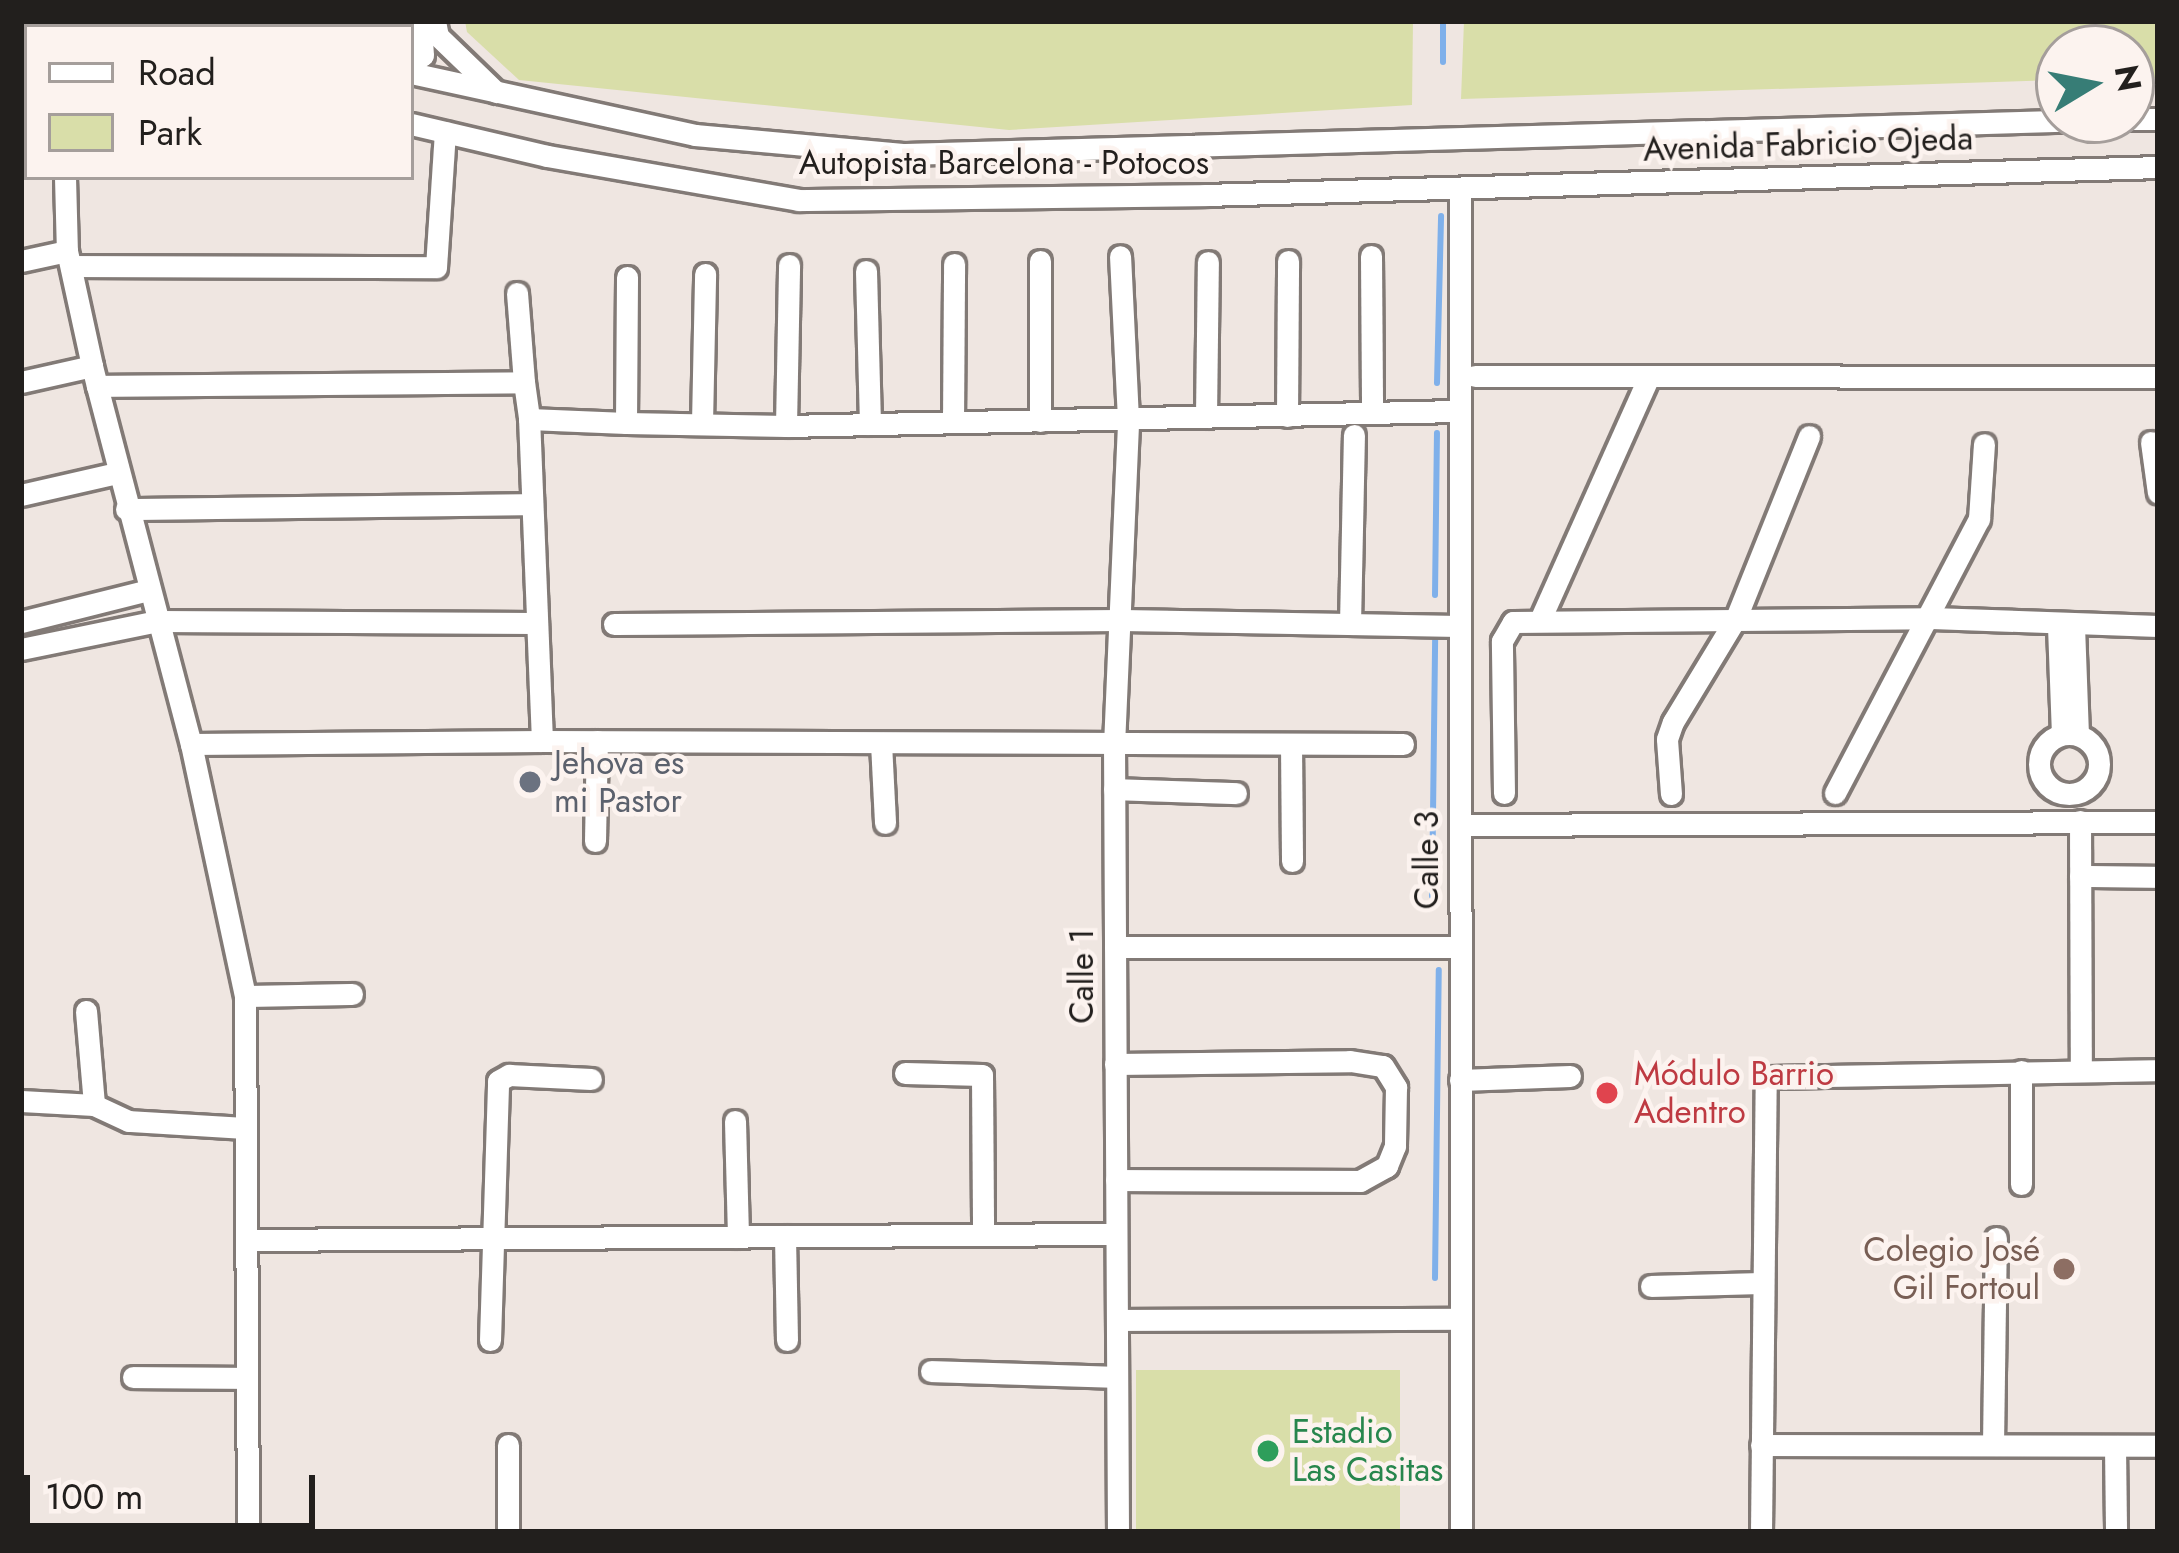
<!DOCTYPE html>
<meta charset="utf-8">
<style>
body{margin:0}
#map{position:relative;width:2179px;height:1553px;overflow:hidden;background:#efe6e1;font-family:Jost,sans-serif}
div>[style]{position:absolute}
.green>*{inset:0;background:#d9dea9;transform-origin:0 0}
.stream>*{height:6px;margin:-3px;padding:0 3px;transform-origin:3px;border-radius:3px;background:#7fb0ea}
.roads{filter:drop-shadow(3px 0 #827a76) drop-shadow(-3px 0 #827a76) drop-shadow(0 3px #827a76) drop-shadow(0 -3px #827a76)}
.minor>*{height:21px;margin:-10.5px;padding:0 10.5px;transform-origin:10.5px;border-radius:10.5px;background:#fff}
.minor>.ring{margin:-10.5px;padding:0;box-sizing:content-box;background:none;border:21px solid #fff;border-radius:50%}
.dots>*{width:33px;height:33px;translate:-50% -50%;box-sizing:border-box;border:6px solid #fcf3ef;border-radius:50%}
span{translate:-50% -50%;white-space:nowrap;text-align:center;line-height:1.15;-webkit-text-stroke:9px #fcf3ef;paint-order:stroke}
.street-label{font-size:33px;color:#221f1d}
.worship-label{font-size:33px;color:#5b616d}
.left{translate:0 -50%;text-align:left}
.health-label{font-size:33px;color:#be3a42}
.education-label{font-size:33px;color:#785e54}
.right{translate:-100% -50%;text-align:right}
.leisure-label{font-size:33px;color:#27864d}
.frame{position:absolute;inset:0;border:24px solid #221f1d;pointer-events:none}
.legend{position:absolute;left:24px;top:24px;width:390px;height:156px;box-sizing:border-box;background:#fcf3ef;border:3px solid #a59e9b;margin:0;padding:15px 21px;list-style:none;font-size:36px;color:#221f1d}
.legend li{display:flex;align-items:center;gap:24px;height:60px}
.legend b{width:60px;border:3px solid #a59e9b}
.north{position:absolute;left:2035px;top:24px;width:120px;height:120px;box-sizing:border-box;background:#fcf3ef;border:3px solid #a59e9b;border-radius:50%;rotate:80deg;font-size:33px;font-weight:700;line-height:48px;text-align:center;color:#221f1d}
.north::after{content:'';display:block;margin:auto;width:42px;height:54px;background:#377d76;clip-path:polygon(50% 0,100% 100%,50% 72%,0 100%)}
.scale{position:absolute;left:24px;top:1475px;width:291px;height:54px;box-sizing:border-box;border:6px solid #221f1d;border-top:0;padding-left:15px;font-size:36px;line-height:42px;white-space:nowrap;color:#221f1d;-webkit-text-stroke:9px #fcf3ef;paint-order:stroke}
</style>
<div id="map">
<div class="green">
<div style="clip-path:polygon(465px 21px,1413px 21px,1412px 105px,1009px 130px,519px 80px,467px 32px)"></div>
<div style="clip-path:polygon(1464px 21px,2158px 21px,2158px 78px,2131px 78px,2131px 48px,2059px 48px,2059px 80px,1461px 99px)"></div>
<div style="left:1136px;top:1370px;width:264px;height:162px"></div>
</div>
<div class="stream">
<div style="left:1443px;top:21px;width:41px;rotate:90deg"></div>
<div style="left:1437px;top:383px;width:167px;rotate:-88.6deg"></div>
<div style="left:1435px;top:595px;width:162px;rotate:-89.3deg"></div>
<div style="left:1432px;top:896px;width:256px;rotate:-89.3deg"></div>
<div style="left:1435px;top:1278px;width:308px;rotate:-89.3deg"></div>
</div>
<div class="roads">
<div class="minor">
<div style="left:186px;top:21px;width:27px;rotate:13deg"></div>
<div style="left:435px;top:21px;width:15px;rotate:79deg"></div>
<div style="left:438px;top:36px;width:81px;rotate:44deg"></div>
<div style="left:21px;top:34px;width:6px;rotate:18deg"></div>
<div style="left:411px;top:63px;width:14px;rotate:-34deg"></div>
<div style="left:423px;top:55px;width:29px;rotate:-94deg"></div>
<div style="left:411px;top:73px;width:291px;rotate:12.3deg"></div>
<div style="left:695px;top:135px;width:211px;rotate:5.2deg"></div>
<div style="left:905px;top:154px;width:1184px;rotate:-1.64deg"></div>
<div style="left:2131px;top:119px;width:27px"></div>
<div style="left:411px;top:124px;width:140px;rotate:13.2deg"></div>
<div style="left:547px;top:156px;width:255px;rotate:9.9deg"></div>
<div style="left:798px;top:200px;width:407px;rotate:-0.7deg"></div>
<div style="left:1205px;top:195px;width:953px;rotate:-1.68deg"></div>
<div style="left:21px;top:132px;width:6px;rotate:9deg"></div>
<div style="left:65px;top:177px;width:74px;rotate:88.5deg"></div>
<div style="left:1460px;top:188px;width:1344px;rotate:89.96deg"></div>
<div style="left:1371px;top:256px;width:157px;rotate:89.6deg"></div>
<div style="left:21px;top:261px;width:47px;rotate:-12.3deg"></div>
<div style="left:67px;top:251px;width:118px;rotate:77.7deg"></div>
<div style="left:75px;top:266px;width:361px;rotate:0.2deg"></div>
<div style="left:436px;top:267px;width:135px;rotate:-86.2deg"></div>
<div style="left:866px;top:271px;width:153px;rotate:88.5deg"></div>
<div style="left:517px;top:293px;width:89px;rotate:85.5deg"></div>
<div style="left:1475px;top:376px;width:683px;rotate:0.08deg"></div>
<div style="left:21px;top:382px;width:73px;rotate:-12.7deg"></div>
<div style="left:92px;top:366px;width:21px;rotate:76deg"></div>
<div style="left:97px;top:386px;width:427px;rotate:-0.5deg"></div>
<div style="left:524px;top:382px;width:37px;rotate:82deg"></div>
<div style="left:529px;top:419px;width:97px;rotate:2.4deg"></div>
<div style="left:626px;top:423px;width:160px;rotate:1.1deg"></div>
<div style="left:786px;top:426px;width:673px;rotate:-1.28deg"></div>
<div style="left:97px;top:386px;width:370px;rotate:75.3deg"></div>
<div style="left:191px;top:744px;width:258px;rotate:77.9deg"></div>
<div style="left:245px;top:996px;width:536px;rotate:89.68deg"></div>
<div style="left:1287px;top:416px;width:155px;rotate:-89.6deg"></div>
<div style="left:1206px;top:417px;width:155px;rotate:-89.3deg"></div>
<div style="left:1040px;top:421px;width:160px;rotate:-90deg"></div>
<div style="left:953px;top:422px;width:158px;rotate:-89.6deg"></div>
<div style="left:626px;top:423px;width:146px;rotate:-89.6deg"></div>
<div style="left:702px;top:423px;width:149px;rotate:-88.8deg"></div>
<div style="left:786px;top:426px;width:161px;rotate:-88.9deg"></div>
<div style="left:2151px;top:442px;width:51px;rotate:82.2deg"></div>
<div style="left:21px;top:495px;width:98px;rotate:-12.9deg"></div>
<div style="left:126px;top:509px;width:405px;rotate:-0.7deg"></div>
<div style="left:1540px;top:620px;width:264px;rotate:-65.9deg"></div>
<div style="left:21px;top:622px;width:131px;rotate:-14.1deg"></div>
<div style="left:614px;top:624px;width:507px;rotate:-0.45deg"></div>
<div style="left:1121px;top:620px;width:338px;rotate:1deg"></div>
<div style="left:1350px;top:624px;width:189px;rotate:-88.8deg"></div>
<div style="left:2058px;top:626px;width:107px;rotate:87.9deg"></div>
<div style="left:2074px;top:626px;width:109px;rotate:87.9deg"></div>
<div style="left:21px;top:649px;width:140px;rotate:-11.6deg"></div>
<div style="left:158px;top:621px;width:377px;rotate:0.3deg"></div>
<div class="ring" style="left:2039px;top:734px;width:39px;height:39px"></div>
<div style="left:542px;top:741px;width:861px;rotate:0.2deg"></div>
<div style="left:881px;top:743px;width:80px;rotate:87.1deg"></div>
<div style="left:191px;top:744px;width:351px;rotate:-0.5deg"></div>
<div style="left:542px;top:741px;width:322px;rotate:-92.3deg"></div>
<div style="left:1291px;top:744px;width:117px;rotate:89.5deg"></div>
<div style="left:1114px;top:789px;width:122px;rotate:1.9deg"></div>
<div style="left:1504px;top:793px;width:152px;rotate:-90.8deg"></div>
<div style="left:1502px;top:641px;width:22px;rotate:-60deg"></div>
<div style="left:1513px;top:622px;width:418px;rotate:-0.5deg"></div>
<div style="left:1931px;top:618px;width:227px;rotate:2deg"></div>
<div style="left:1835px;top:793px;width:310px;rotate:-62.3deg"></div>
<div style="left:1979px;top:519px;width:75px;rotate:-86.2deg"></div>
<div style="left:1671px;top:794px;width:55px;rotate:-94.2deg"></div>
<div style="left:1667px;top:739px;width:18px;rotate:-71deg"></div>
<div style="left:1673px;top:722px;width:122px;rotate:-58.8deg"></div>
<div style="left:1736px;top:618px;width:196px;rotate:-68.1deg"></div>
<div style="left:2080px;top:821px;width:249px;rotate:89.8deg"></div>
<div style="left:1460px;top:825px;width:698px;rotate:-0.25deg"></div>
<div style="left:595px;top:841px;width:100px;rotate:-88.9deg"></div>
<div style="left:2080px;top:876px;width:78px;rotate:0.7deg"></div>
<div style="left:1115px;top:947px;width:345px"></div>
<div style="left:245px;top:996px;width:107px;rotate:-1.1deg"></div>
<div style="left:86px;top:1011px;width:94px;rotate:85.1deg"></div>
<div style="left:1115px;top:1064px;width:235px;rotate:-0.7deg"></div>
<div style="left:1350px;top:1061px;width:33px;rotate:9deg"></div>
<div style="left:1383px;top:1066px;width:25px;rotate:58deg"></div>
<div style="left:1396px;top:1087px;width:59px;rotate:91deg"></div>
<div style="left:1395px;top:1146px;width:22px;rotate:112deg"></div>
<div style="left:1387px;top:1166px;width:31px;rotate:151deg"></div>
<div style="left:1360px;top:1181px;width:244px;rotate:-179.8deg"></div>
<div style="left:905px;top:1073px;width:77px;rotate:1.5deg"></div>
<div style="left:982px;top:1075px;width:160px;rotate:89.6deg"></div>
<div style="left:1460px;top:1080px;width:110px;rotate:-2.1deg"></div>
<div style="left:21px;top:1101px;width:73px;rotate:3.1deg"></div>
<div style="left:94px;top:1105px;width:38px;rotate:25deg"></div>
<div style="left:129px;top:1121px;width:114px;rotate:3.5deg"></div>
<div style="left:735px;top:1121px;width:116px;rotate:88.5deg"></div>
<div style="left:2021px;top:1184px;width:113px;rotate:-90deg"></div>
<div style="left:785px;top:1236px;width:104px;rotate:88.9deg"></div>
<div style="left:247px;top:1240px;width:869px;rotate:-0.4deg"></div>
<div style="left:1651px;top:1286px;width:109px;rotate:-1.6deg"></div>
<div style="left:1117px;top:1320px;width:343px;rotate:-0.2deg"></div>
<div style="left:490px;top:1340px;width:259px;rotate:-88.2deg"></div>
<div style="left:498px;top:1081px;width:13px;rotate:-29deg"></div>
<div style="left:509px;top:1075px;width:82px;rotate:2.8deg"></div>
<div style="left:931px;top:1371px;width:186px;rotate:1.8deg"></div>
<div style="left:133px;top:1377px;width:114px;rotate:0.5deg"></div>
<div style="left:1761px;top:1445px;width:397px;rotate:0.1deg"></div>
<div style="left:1993px;top:1445px;width:207px;rotate:-89.2deg"></div>
<div style="left:2115px;top:1446px;width:86px;rotate:89.3deg"></div>
<div style="left:508px;top:1532px;width:87px;rotate:-90deg"></div>
<div style="left:1118px;top:1532px;width:787px;rotate:-90.29deg"></div>
<div style="left:1114px;top:745px;width:326px;rotate:-87.5deg"></div>
<div style="left:1128px;top:419px;width:163px;rotate:-92.8deg"></div>
<div style="left:1761px;top:1532px;width:455px;rotate:-89.4deg"></div>
<div style="left:1766px;top:1077px;width:392px;rotate:-1deg"></div>
</div>
</div>
<div class="dots">
<div style="left:530px;top:782px;background:#6b7280"></div>
<div style="left:1607px;top:1093px;background:#e0444e"></div>
<div style="left:2064px;top:1269px;background:#8d6e63"></div>
<div style="left:1268px;top:1451px;background:#2e9e5b"></div>
</div>
<div class="street-label">
<span style="left:1808px;top:144px;rotate:-2deg">Avenida Fabricio Ojeda</span>
<span style="left:1004px;top:163px">Autopista Barcelona - Potocos</span>
<span style="left:1427px;top:860px;rotate:-90deg">Calle 3</span>
<span style="left:1082px;top:976px;rotate:-90deg">Calle 1</span>
</div>
<div class="worship-label">
<span class="left" style="left:554px;top:782px">Jehova es<br>mi Pastor</span>
</div>
<div class="health-label">
<span class="left" style="left:1634px;top:1093px">Módulo Barrio<br>Adentro</span>
</div>
<div class="education-label">
<span class="right" style="left:2040px;top:1269px">Colegio José<br>Gil Fortoul</span>
</div>
<div class="leisure-label">
<span class="left" style="left:1292px;top:1451px">Estadio<br>Las Casitas</span>
</div>
<div class="frame"></div>
<ul class="legend">
<li><b style="height:15px;background:#fff"></b>Road</li>
<li><b style="height:33px;background:#d9dea9"></b>Park</li>
</ul>
<div class="north">N</div>
<div class="scale">100 m</div>
</div>
